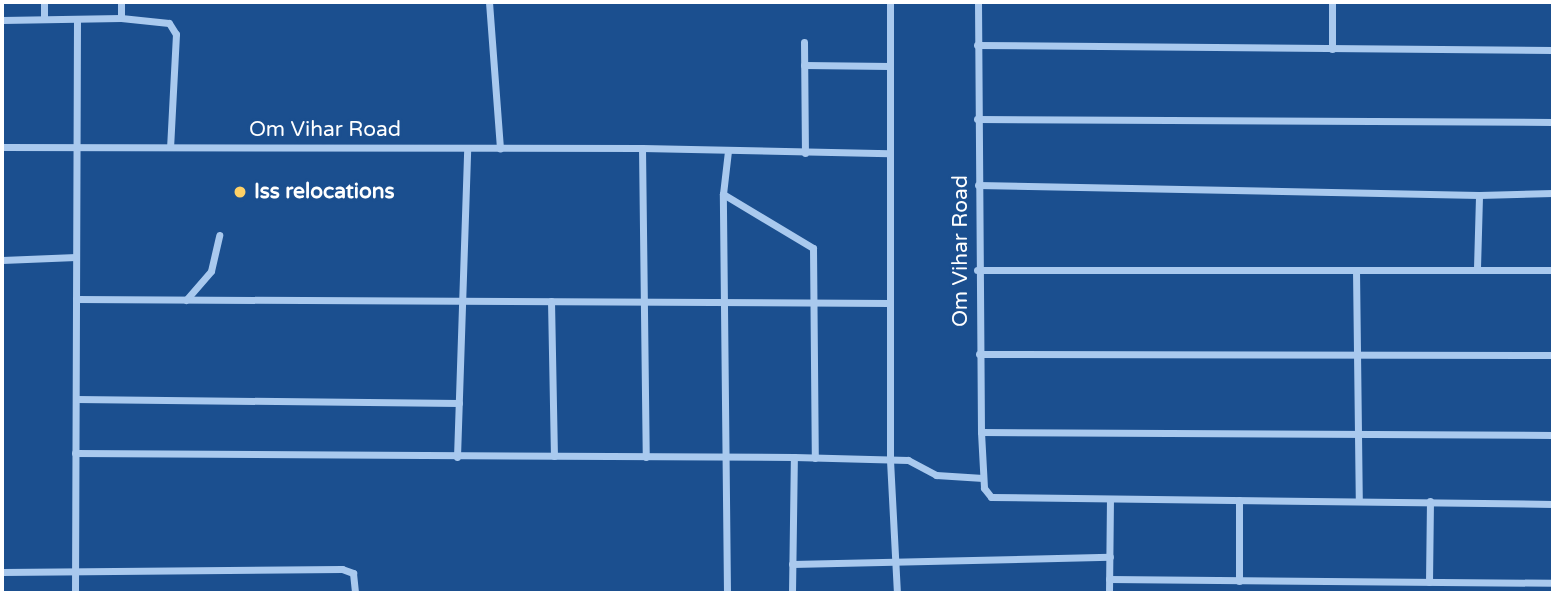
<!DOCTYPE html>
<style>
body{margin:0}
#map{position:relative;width:1555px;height:595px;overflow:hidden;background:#1b4f8f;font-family:"Varela Round",sans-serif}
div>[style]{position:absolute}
.street>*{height:7px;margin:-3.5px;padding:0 3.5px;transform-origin:3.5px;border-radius:3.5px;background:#a9c9ee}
.dots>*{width:19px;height:19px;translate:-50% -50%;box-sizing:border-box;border:4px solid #1b4f8f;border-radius:50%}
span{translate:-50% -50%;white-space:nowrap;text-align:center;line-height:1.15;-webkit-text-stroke:6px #1b4f8f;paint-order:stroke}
.street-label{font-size:21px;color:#fff}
.poi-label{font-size:21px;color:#fff;font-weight:700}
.left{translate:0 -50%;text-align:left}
.frame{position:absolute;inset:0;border:4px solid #fff;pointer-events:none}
</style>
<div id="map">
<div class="street">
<div style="left:44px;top:2px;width:17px;rotate:90deg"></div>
<div style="left:121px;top:2px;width:16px;rotate:90deg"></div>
<div style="left:489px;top:2px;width:147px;rotate:85.7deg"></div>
<div style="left:890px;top:2px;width:458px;rotate:90deg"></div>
<div style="left:890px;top:460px;width:133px;rotate:87deg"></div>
<div style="left:978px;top:2px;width:430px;rotate:89.6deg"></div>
<div style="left:981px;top:432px;width:56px;rotate:86.9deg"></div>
<div style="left:984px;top:488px;width:11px;rotate:52deg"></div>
<div style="left:991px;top:497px;width:562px;rotate:0.71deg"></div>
<div style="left:1332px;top:2px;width:47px;rotate:90deg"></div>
<div style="left:2px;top:20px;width:119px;rotate:-1deg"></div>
<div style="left:121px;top:18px;width:48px;rotate:5.9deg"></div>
<div style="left:169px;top:23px;width:13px;rotate:58deg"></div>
<div style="left:176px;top:34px;width:113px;rotate:93deg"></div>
<div style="left:804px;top:42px;width:111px;rotate:89.5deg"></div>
<div style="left:977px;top:45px;width:576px;rotate:0.5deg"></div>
<div style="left:804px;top:65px;width:86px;rotate:0.7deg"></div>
<div style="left:977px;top:119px;width:576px;rotate:0.3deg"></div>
<div style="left:2px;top:147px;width:640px;rotate:0.09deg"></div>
<div style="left:642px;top:148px;width:247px;rotate:1.2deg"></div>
<div style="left:642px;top:148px;width:309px;rotate:89.3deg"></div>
<div style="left:978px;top:185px;width:501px;rotate:1.14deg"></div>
<div style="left:1479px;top:195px;width:74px;rotate:-1.5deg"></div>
<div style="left:723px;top:194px;width:105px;rotate:31deg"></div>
<div style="left:813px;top:248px;width:210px;rotate:89.5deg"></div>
<div style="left:2px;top:260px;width:74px;rotate:-2.3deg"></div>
<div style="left:1477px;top:268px;width:73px;rotate:-88.4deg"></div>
<div style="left:977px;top:270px;width:576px"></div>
<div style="left:1356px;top:270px;width:230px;rotate:89.3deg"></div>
<div style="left:76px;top:299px;width:814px;rotate:0.28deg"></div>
<div style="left:186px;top:300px;width:38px;rotate:-49deg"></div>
<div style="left:211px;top:271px;width:37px;rotate:-77deg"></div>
<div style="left:551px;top:301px;width:155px;rotate:88.9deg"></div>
<div style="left:979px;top:354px;width:574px;rotate:0.1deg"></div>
<div style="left:76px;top:399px;width:383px;rotate:0.6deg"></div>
<div style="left:981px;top:432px;width:572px;rotate:0.3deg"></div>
<div style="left:75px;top:453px;width:719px;rotate:0.32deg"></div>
<div style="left:794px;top:457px;width:114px;rotate:1.5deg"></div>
<div style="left:908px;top:460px;width:32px;rotate:28deg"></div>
<div style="left:936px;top:475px;width:47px;rotate:3.7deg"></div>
<div style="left:457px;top:457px;width:309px;rotate:-88.1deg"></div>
<div style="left:1239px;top:500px;width:81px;rotate:90deg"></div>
<div style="left:792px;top:564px;width:318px;rotate:-1.3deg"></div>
<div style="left:2px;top:572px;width:340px;rotate:-0.5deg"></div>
<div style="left:342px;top:569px;width:12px;rotate:20deg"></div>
<div style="left:353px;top:573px;width:20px;rotate:84deg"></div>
<div style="left:1109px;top:579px;width:444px;rotate:0.5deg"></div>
<div style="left:1429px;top:582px;width:81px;rotate:-89.3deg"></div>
<div style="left:75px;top:593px;width:574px;rotate:-89.8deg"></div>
<div style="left:727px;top:593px;width:399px;rotate:-90.6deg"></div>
<div style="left:723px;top:194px;width:43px;rotate:-83.4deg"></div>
<div style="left:792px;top:593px;width:136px;rotate:-89.2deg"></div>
<div style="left:1109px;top:593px;width:92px;rotate:-89.4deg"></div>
</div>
<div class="dots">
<div style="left:240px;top:192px;background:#ffd166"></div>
</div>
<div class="street-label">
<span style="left:325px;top:130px">Om Vihar Road</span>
<span style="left:961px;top:251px;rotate:-90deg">Om Vihar Road</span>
</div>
<div class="poi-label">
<span class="left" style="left:254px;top:192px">Iss relocations</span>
</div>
<div class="frame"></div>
</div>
